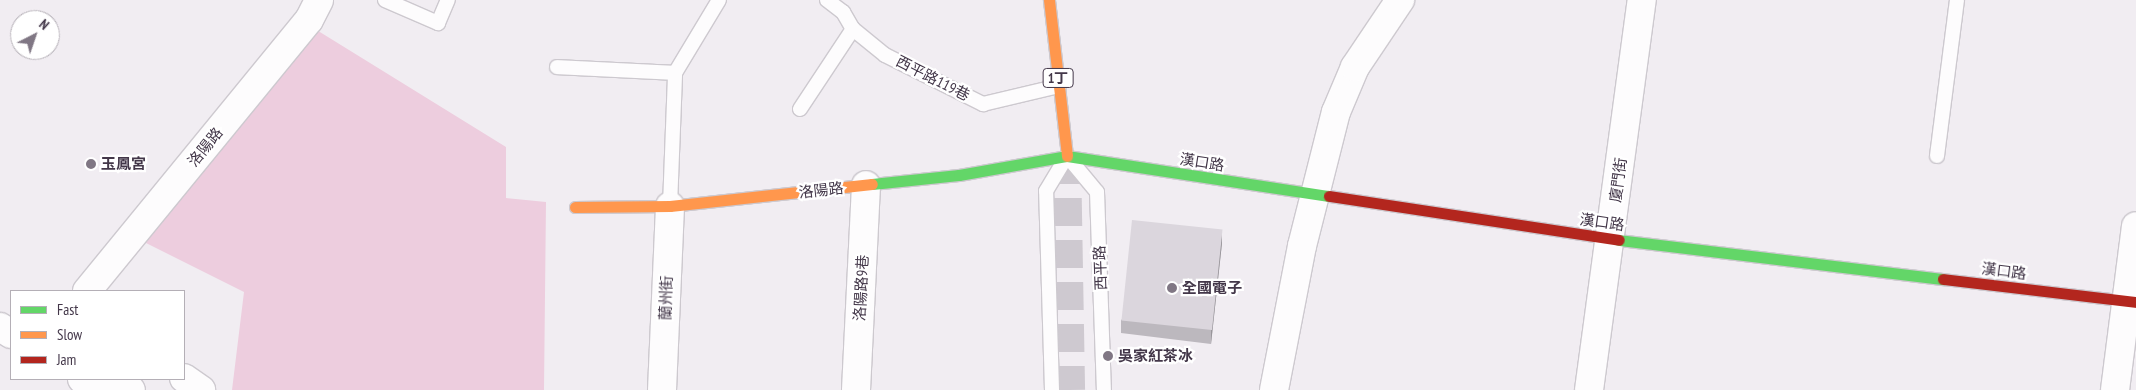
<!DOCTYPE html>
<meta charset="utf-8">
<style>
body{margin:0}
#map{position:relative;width:2136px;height:390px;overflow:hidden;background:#f1edf2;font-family:"PT Sans Narrow","Noto Sans TC",sans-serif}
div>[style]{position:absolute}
.green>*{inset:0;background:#edcdde}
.primary-tunnel>*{height:28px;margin-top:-14px;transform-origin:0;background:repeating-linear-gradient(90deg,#cec9d0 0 28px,transparent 0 42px)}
.roads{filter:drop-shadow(1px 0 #cdc9cf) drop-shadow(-1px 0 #cdc9cf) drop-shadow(0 1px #cdc9cf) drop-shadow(0 -1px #cdc9cf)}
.lane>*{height:14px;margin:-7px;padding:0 7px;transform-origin:7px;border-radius:7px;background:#fdfcfd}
.street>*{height:28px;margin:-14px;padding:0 14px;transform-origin:14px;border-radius:14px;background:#fdfcfd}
.fast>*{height:11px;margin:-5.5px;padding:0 5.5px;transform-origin:5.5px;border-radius:5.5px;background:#63d668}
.slow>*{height:11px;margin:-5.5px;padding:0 5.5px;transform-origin:5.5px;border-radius:5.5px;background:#ff974d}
.jam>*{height:11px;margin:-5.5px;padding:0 5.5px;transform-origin:5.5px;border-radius:5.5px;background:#b3261e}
.wall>*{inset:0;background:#bcb8be}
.shaded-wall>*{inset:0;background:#99969b}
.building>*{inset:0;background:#dbd6dd;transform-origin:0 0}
.dots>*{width:14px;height:14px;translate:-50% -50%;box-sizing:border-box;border:2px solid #fff;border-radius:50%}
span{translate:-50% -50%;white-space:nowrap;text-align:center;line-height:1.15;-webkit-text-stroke:4.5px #fff;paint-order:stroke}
.shield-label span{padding:1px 4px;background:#fff;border:1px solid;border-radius:4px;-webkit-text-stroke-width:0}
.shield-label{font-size:14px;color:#433749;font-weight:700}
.street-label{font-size:15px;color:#433749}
.poi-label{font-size:15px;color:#433749;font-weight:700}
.left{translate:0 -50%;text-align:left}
.legend{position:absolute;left:10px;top:290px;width:175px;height:90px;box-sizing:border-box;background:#fff;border:1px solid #b4afb6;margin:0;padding:6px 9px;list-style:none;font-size:15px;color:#433749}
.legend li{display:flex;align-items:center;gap:10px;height:25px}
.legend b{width:25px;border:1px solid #b4afb6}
.north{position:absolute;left:10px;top:10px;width:50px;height:50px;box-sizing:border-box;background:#fff;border:1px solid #b4afb6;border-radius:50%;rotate:41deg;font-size:14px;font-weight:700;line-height:20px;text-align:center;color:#433749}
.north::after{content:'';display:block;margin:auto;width:18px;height:22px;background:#807784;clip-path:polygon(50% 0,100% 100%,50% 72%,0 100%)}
</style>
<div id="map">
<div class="green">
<div style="clip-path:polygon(315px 29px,506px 147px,506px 198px,546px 202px,544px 390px,232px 390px,244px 292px,144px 242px)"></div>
</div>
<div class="primary-tunnel">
<div style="left:1067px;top:156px;width:234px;rotate:89deg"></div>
</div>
<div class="roads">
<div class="lane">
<div style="left:385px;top:0;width:58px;rotate:23.5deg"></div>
<div style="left:438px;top:23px;width:25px;rotate:-67deg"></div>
<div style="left:827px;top:0;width:20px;rotate:37deg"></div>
<div style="left:843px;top:12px;width:20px;rotate:60deg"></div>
<div style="left:853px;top:29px;width:41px;rotate:39.1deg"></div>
<div style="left:885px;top:55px;width:110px;rotate:26.6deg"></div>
<div style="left:983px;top:104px;width:78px;rotate:-13.3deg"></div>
<div style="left:557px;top:67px;width:118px;rotate:2.9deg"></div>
<div style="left:800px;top:109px;width:96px;rotate:-56.5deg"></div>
<div style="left:1937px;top:156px;width:157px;rotate:-82.7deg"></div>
<div style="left:670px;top:206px;width:133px;rotate:-87.8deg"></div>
<div style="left:675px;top:73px;width:85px;rotate:-58.9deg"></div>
<div style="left:1052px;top:390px;width:199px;rotate:-91.7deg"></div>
<div style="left:1046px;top:191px;width:41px;rotate:-59deg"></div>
<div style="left:1067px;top:156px;width:47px;rotate:50.2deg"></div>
<div style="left:1097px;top:192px;width:198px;rotate:88deg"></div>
</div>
<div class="street">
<div style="left:87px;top:291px;width:350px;rotate:-50.7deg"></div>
<div style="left:309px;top:20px;width:22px;rotate:-63deg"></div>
<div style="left:0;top:327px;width:13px;rotate:32deg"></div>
<div style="left:184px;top:378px;width:21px;rotate:35deg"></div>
<div style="left:82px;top:379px;width:50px;rotate:12.7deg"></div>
<div style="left:662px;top:390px;width:184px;rotate:-87.5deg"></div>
<div style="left:856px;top:390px;width:205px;rotate:-87.2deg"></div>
<div style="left:1274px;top:390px;width:147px;rotate:-79deg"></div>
<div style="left:1302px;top:246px;width:138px;rotate:-75.8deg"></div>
<div style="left:1336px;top:112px;width:49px;rotate:-67.1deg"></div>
<div style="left:1355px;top:67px;width:81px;rotate:-56.1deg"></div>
<div style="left:1589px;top:390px;width:394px;rotate:-82.3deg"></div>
<div style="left:2115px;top:390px;width:165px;rotate:-82.7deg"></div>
</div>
<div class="fast">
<div style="left:872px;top:184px;width:87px;rotate:-5.9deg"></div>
<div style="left:959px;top:175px;width:110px;rotate:-10deg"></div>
<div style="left:1067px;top:156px;width:265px;rotate:8.7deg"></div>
<div style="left:1619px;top:240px;width:326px;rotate:6.9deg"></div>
</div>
<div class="slow">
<div style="left:1049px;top:0;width:157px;rotate:83.4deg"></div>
<div style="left:575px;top:207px;width:95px;rotate:-0.6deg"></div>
<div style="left:670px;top:206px;width:203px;rotate:-6.2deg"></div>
</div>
<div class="jam">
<div style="left:1329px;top:196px;width:293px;rotate:8.6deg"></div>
<div style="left:1943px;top:279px;width:194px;rotate:6.8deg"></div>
</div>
</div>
<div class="wall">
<div style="clip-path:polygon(1222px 243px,1211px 344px,1121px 333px,1121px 320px)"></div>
</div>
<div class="shaded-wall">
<div style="clip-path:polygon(1222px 230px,1222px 243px,1211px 344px,1211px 331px)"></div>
</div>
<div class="building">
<div style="left:1132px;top:220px;width:91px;height:101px;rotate:6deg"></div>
</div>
<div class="dots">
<div style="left:91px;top:164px;background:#807784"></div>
<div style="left:1172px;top:288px;background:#807784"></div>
<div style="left:1108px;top:356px;background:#807784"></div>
</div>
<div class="shield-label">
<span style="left:1058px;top:78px">1丁</span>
</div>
<div class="street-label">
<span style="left:933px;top:78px;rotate:27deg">西平路119巷</span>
<span style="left:205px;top:147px;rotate:-51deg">洛陽路</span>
<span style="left:1202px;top:162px;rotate:9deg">漢口路</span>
<span style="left:1618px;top:180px;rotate:-82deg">廈門街</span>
<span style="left:821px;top:190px;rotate:-6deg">洛陽路</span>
<span style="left:1602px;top:222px;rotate:8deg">漢口路</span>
<span style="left:1100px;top:268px;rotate:-92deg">西平路</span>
<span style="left:2004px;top:271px;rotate:7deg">漢口路</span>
<span style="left:861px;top:288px;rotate:-87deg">洛陽路9巷</span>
<span style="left:666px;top:298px;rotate:-88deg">蘭州街</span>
</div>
<div class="poi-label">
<span class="left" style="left:101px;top:164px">玉鳳宮</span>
<span class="left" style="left:1182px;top:288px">全國電子</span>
<span class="left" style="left:1118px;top:356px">吳家紅茶冰</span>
</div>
<ul class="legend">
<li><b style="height:6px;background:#63d668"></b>Fast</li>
<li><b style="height:6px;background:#ff974d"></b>Slow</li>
<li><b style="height:6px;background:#b3261e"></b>Jam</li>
</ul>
<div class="north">N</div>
</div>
